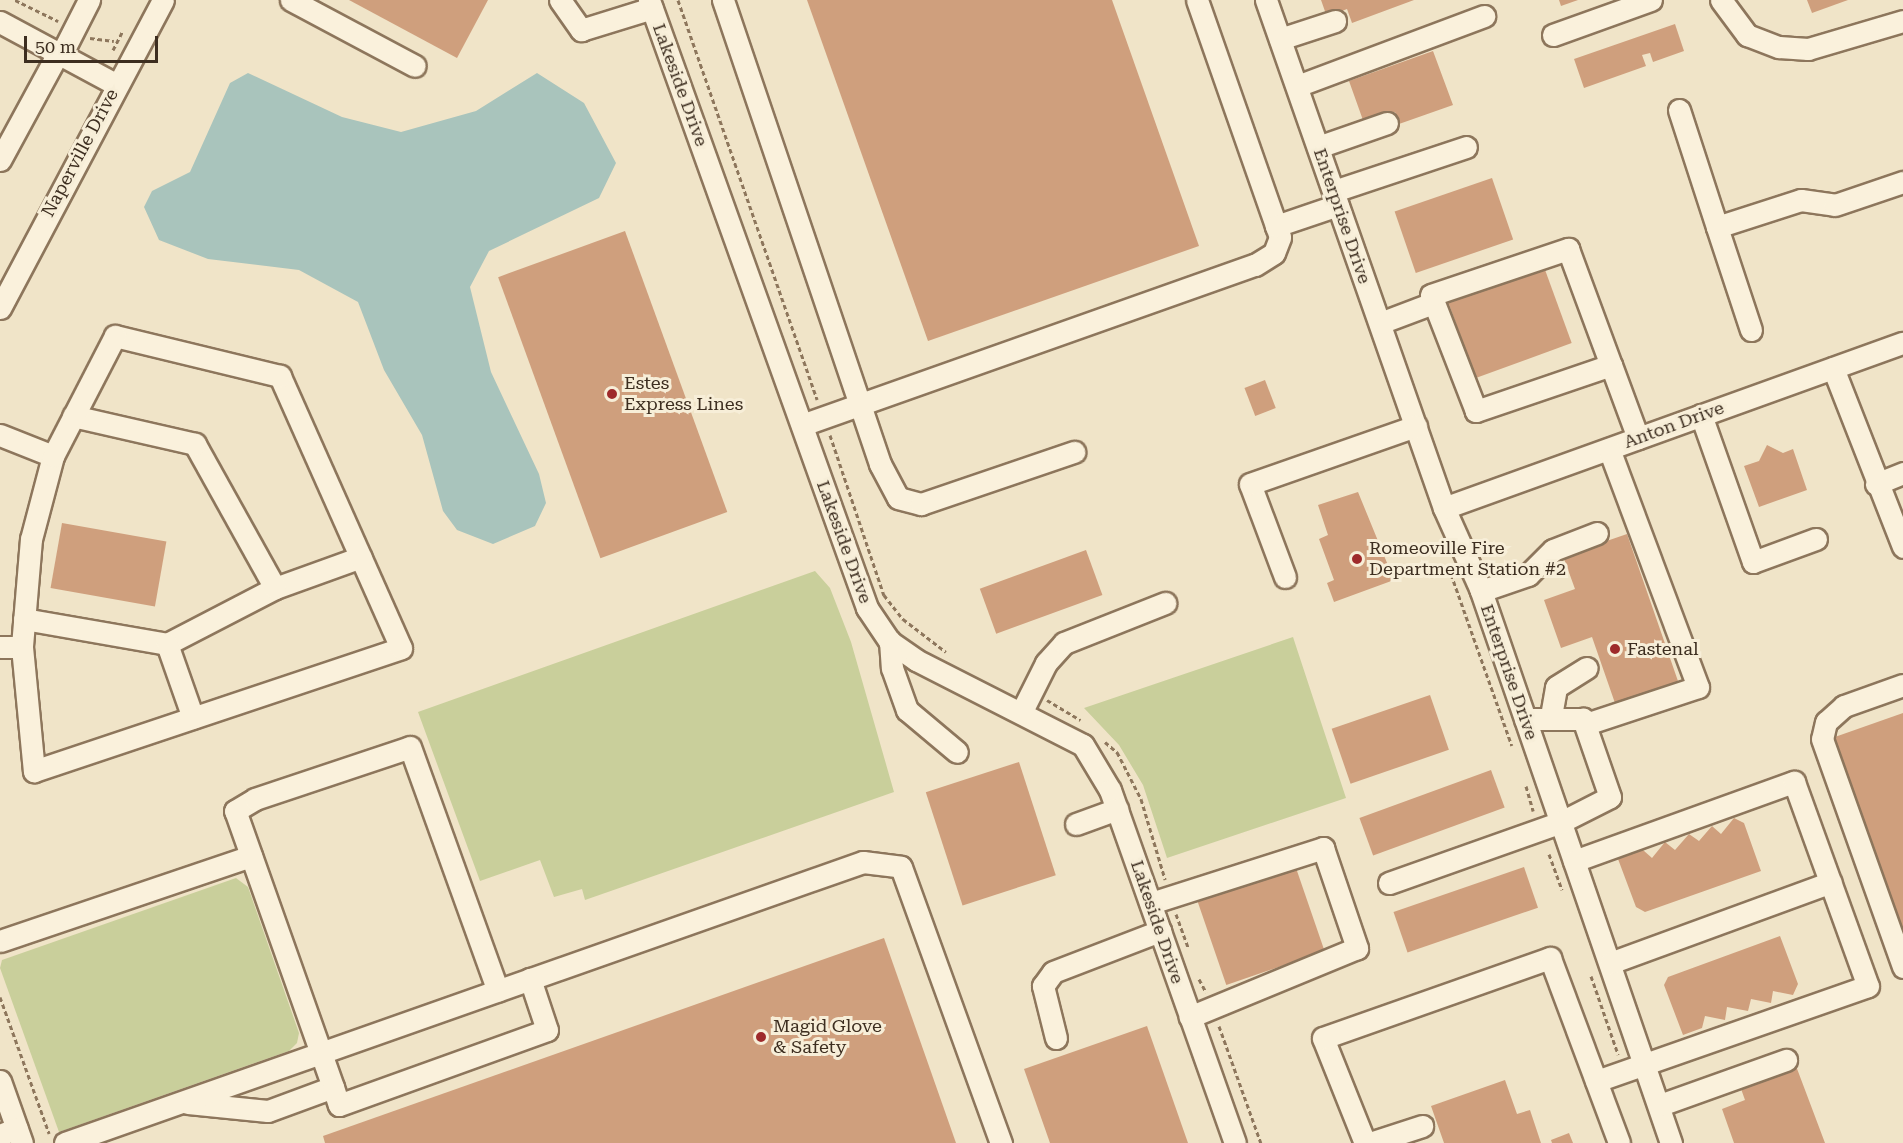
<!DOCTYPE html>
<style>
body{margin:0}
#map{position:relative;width:1903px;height:1143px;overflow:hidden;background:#f0e4c8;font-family:"Roboto Serif",serif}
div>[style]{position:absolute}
.green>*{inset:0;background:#c9cf9b}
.water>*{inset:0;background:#a9c4bc}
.building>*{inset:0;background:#cf9f7d;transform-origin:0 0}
.path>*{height:3px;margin-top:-1.5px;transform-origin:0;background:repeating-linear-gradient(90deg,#8d765c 0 4.5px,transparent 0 7.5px)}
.roads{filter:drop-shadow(2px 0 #8d765c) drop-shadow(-2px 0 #8d765c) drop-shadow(0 2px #8d765c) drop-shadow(0 -2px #8d765c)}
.minor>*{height:21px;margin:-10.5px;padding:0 10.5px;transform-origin:10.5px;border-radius:10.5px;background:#faf1dc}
.dots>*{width:16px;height:16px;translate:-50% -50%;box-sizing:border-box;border:3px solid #f7eed8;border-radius:50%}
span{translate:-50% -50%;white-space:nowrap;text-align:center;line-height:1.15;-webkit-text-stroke:6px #f7eed8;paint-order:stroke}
.street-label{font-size:18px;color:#3d2e20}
.poi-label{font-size:18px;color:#3d2e20}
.left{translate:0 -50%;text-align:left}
.scale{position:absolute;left:24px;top:36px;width:134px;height:27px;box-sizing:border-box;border:3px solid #3d2e20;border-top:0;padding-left:8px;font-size:18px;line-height:21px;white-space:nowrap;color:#3d2e20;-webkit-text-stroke:4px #f7eed8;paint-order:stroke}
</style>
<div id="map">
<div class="green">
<div style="clip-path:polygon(815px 571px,830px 588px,851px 642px,894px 792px,585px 900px,582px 889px,554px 897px,540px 860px,480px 881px,418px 712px)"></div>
<div style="clip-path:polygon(1293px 637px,1346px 798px,1167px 858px,1143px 785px,1119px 745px,1084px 708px)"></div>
<div style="clip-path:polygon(236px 878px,248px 887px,299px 1033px,297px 1043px,289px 1051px,59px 1132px,0 968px,2px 960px)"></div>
</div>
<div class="water">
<div style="clip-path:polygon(248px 73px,342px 117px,401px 132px,476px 111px,537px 73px,584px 103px,616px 163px,599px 198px,489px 251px,470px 287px,491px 372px,539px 474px,546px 503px,535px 526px,493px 544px,457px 530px,443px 511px,422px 435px,384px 370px,358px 302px,299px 270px,208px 259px,159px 240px,144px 207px,152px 191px,190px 172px,230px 83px)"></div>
</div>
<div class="building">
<div style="clip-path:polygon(349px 0,488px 0,457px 58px)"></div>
<div style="clip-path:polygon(807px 0,1112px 0,1199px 246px,928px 341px)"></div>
<div style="clip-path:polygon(1321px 0,1414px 0,1352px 23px,1347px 9px,1327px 17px)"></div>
<div style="clip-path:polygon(1559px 0,1578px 0,1561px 6px)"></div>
<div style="clip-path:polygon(1807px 0,1848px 0,1812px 13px)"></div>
<div style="clip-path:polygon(1675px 24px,1684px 51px,1653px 62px,1650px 53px,1642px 55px,1646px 66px,1584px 88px,1574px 59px)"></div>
<div style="clip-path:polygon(1433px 51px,1453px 105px,1399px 124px,1395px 112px,1364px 123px,1349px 81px)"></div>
<div style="left:1492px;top:178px;width:65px;height:103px;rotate:71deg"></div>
<div style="left:625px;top:231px;width:299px;height:135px;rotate:70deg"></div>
<div style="left:1544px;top:267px;width:81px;height:102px;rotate:70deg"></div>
<div style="left:1265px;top:380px;width:30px;height:22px;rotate:69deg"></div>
<div style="clip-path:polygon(1767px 445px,1783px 453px,1793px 449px,1807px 490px,1759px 507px,1744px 466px,1759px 461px)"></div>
<div style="clip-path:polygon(1358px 492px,1394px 580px,1334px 602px,1327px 583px,1334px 580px,1319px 539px,1328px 535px,1318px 505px)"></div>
<div style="left:62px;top:523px;width:106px;height:66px;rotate:10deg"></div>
<div style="clip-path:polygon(1627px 534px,1679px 684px,1616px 706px,1592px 637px,1561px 648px,1544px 600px,1575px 589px,1563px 556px)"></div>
<div style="left:1086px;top:550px;width:48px;height:113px;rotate:70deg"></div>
<div style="left:1430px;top:695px;width:58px;height:104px;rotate:71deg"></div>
<div style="clip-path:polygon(1903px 713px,1903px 936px,1832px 738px)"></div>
<div style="left:1019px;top:762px;width:119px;height:98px;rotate:72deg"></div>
<div style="left:1491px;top:770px;width:40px;height:140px;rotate:70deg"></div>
<div style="clip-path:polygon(1734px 818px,1744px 823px,1761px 871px,1645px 912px,1636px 907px,1618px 859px,1643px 850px,1652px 858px,1665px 842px,1675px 850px,1689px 834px,1699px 841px,1712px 826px,1721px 834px)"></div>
<div style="left:1524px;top:867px;width:43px;height:138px;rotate:71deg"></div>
<div style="left:1296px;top:868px;width:88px;height:104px;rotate:71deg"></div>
<div style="clip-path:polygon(1780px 936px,1798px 984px,1793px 995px,1773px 991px,1771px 1003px,1751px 999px,1748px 1011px,1727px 1007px,1725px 1020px,1705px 1016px,1702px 1028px,1683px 1035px,1664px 985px,1668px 977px)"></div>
<div style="clip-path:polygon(884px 938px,956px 1143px,325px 1143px,323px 1136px)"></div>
<div style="clip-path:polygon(1147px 1026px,1188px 1143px,1050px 1143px,1024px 1069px)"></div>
<div style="clip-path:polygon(1796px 1066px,1825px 1143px,1734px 1143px,1722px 1109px,1745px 1100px,1740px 1086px)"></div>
<div style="clip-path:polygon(1505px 1080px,1517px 1114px,1530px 1110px,1541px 1143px,1444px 1143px,1431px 1106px)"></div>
<div style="clip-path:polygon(1569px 1133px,1573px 1143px,1552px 1143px,1551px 1140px)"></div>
</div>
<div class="path">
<div style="left:15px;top:0;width:48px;rotate:26deg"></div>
<div style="left:678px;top:0;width:423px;rotate:70.8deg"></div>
<div style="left:90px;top:38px;width:24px;rotate:7deg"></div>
<div style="left:113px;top:50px;width:22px;rotate:-63deg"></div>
<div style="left:830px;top:435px;width:169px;rotate:71.4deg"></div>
<div style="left:884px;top:595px;width:31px;rotate:52deg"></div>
<div style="left:903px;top:619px;width:54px;rotate:37.5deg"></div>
<div style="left:1451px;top:574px;width:182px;rotate:70.5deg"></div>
<div style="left:1047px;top:700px;width:39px;rotate:31deg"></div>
<div style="left:1105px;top:742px;width:16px;rotate:40deg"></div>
<div style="left:1117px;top:752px;width:53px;rotate:62.9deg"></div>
<div style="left:1141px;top:799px;width:84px;rotate:73.3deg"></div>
<div style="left:1526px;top:786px;width:26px;rotate:74deg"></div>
<div style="left:1549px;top:854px;width:38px;rotate:70deg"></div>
<div style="left:1176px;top:914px;width:35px;rotate:70deg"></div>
<div style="left:1591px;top:976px;width:83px;rotate:70.9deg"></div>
<div style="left:1199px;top:979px;width:15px;rotate:62deg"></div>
<div style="left:0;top:997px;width:145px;rotate:70.2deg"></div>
<div style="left:1219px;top:1026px;width:124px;rotate:70.3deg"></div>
</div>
<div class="roads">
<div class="minor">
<div style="left:291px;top:0;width:140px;rotate:28deg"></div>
<div style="left:560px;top:0;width:37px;rotate:55deg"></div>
<div style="left:581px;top:30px;width:74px;rotate:-17.2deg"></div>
<div style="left:649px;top:0;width:646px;rotate:70.27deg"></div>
<div style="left:867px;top:608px;width:40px;rotate:56deg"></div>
<div style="left:889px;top:641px;width:33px;rotate:35deg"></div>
<div style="left:916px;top:660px;width:187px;rotate:27deg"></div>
<div style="left:1083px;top:745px;width:52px;rotate:59deg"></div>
<div style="left:1110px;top:790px;width:374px;rotate:70.5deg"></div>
<div style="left:723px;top:0;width:490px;rotate:71.3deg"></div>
<div style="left:880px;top:464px;width:38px;rotate:62deg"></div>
<div style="left:898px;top:498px;width:24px;rotate:15deg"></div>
<div style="left:921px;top:504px;width:162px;rotate:-18.8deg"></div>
<div style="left:1197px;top:0;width:239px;rotate:70.7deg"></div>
<div style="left:1266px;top:0;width:538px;rotate:70.69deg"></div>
<div style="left:1444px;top:508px;width:88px;rotate:65.8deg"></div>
<div style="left:1480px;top:588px;width:587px;rotate:71.01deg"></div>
<div style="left:1721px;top:0;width:44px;rotate:53.4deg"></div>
<div style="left:1747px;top:35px;width:34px;rotate:21deg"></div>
<div style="left:1779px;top:47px;width:29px;rotate:4deg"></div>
<div style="left:1808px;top:49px;width:99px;rotate:-16.4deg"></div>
<div style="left:0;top:22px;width:133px;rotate:28.3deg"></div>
<div style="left:1553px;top:35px;width:104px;rotate:-19.7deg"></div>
<div style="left:1280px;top:39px;width:58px;rotate:-18.1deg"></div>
<div style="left:61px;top:55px;width:62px;rotate:-63deg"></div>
<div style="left:1297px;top:86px;width:200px;rotate:-20.5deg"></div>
<div style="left:1679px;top:110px;width:123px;rotate:72deg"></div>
<div style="left:1318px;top:147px;width:73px;rotate:-19.2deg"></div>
<div style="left:0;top:160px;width:122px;rotate:-61.5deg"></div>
<div style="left:1334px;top:191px;width:139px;rotate:-18.4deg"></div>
<div style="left:0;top:308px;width:348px;rotate:-62.1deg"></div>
<div style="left:1380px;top:323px;width:57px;rotate:-20.7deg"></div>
<div style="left:1751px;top:330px;width:108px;rotate:-108.3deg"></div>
<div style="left:1717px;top:227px;width:88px;rotate:-17.8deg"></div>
<div style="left:1801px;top:200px;width:34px;rotate:8deg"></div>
<div style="left:1835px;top:205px;width:72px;rotate:-18.7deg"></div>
<div style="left:1611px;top:365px;width:143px;rotate:161.2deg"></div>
<div style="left:1476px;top:411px;width:124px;rotate:-111.2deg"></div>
<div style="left:1431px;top:295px;width:145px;rotate:-18.6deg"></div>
<div style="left:1568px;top:249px;width:124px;rotate:69.7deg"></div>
<div style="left:1611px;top:365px;width:78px;rotate:69.7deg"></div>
<div style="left:1833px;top:368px;width:192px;rotate:68.6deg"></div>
<div style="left:1701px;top:415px;width:156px;rotate:70.5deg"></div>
<div style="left:1753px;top:562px;width:67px;rotate:-20.1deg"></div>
<div style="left:802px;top:425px;width:480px;rotate:-19.5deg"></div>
<div style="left:1255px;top:265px;width:22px;rotate:-32deg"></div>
<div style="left:1274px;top:253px;width:17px;rotate:-69deg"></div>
<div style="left:1280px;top:237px;width:12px;rotate:-110deg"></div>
<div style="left:1276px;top:226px;width:65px;rotate:-18.7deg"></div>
<div style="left:0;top:435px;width:57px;rotate:21.6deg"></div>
<div style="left:53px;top:456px;width:86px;rotate:104.8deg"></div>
<div style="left:31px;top:539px;width:108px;rotate:94.8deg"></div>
<div style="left:22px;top:647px;width:22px;rotate:180deg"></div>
<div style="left:1876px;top:484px;width:29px;rotate:-22deg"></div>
<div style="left:1444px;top:508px;width:488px;rotate:-19.8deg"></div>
<div style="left:1285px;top:577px;width:99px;rotate:-110.6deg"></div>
<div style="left:1250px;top:484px;width:176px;rotate:-19.3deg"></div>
<div style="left:275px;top:588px;width:91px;rotate:-19.8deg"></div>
<div style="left:1481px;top:591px;width:50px;rotate:-18.8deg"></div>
<div style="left:1528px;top:575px;width:35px;rotate:-45deg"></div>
<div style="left:1553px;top:550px;width:47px;rotate:-21.1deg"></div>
<div style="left:24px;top:619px;width:145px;rotate:9.9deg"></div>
<div style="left:167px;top:644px;width:122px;rotate:-27.4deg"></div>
<div style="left:275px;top:588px;width:165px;rotate:-119.1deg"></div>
<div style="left:195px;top:444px;width:125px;rotate:-167.1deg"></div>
<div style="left:890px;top:641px;width:27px;rotate:86deg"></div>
<div style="left:892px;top:668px;width:45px;rotate:70.3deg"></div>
<div style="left:907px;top:710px;width:65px;rotate:40deg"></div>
<div style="left:167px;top:644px;width:78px;rotate:70.6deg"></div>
<div style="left:22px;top:647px;width:125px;rotate:84.5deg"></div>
<div style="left:34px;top:771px;width:387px;rotate:-18.5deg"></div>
<div style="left:401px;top:648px;width:298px;rotate:-114deg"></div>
<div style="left:280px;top:376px;width:170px;rotate:-166.4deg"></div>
<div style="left:115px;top:336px;width:135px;rotate:117.3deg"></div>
<div style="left:1903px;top:685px;width:63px;rotate:160.4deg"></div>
<div style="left:1844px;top:706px;width:24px;rotate:138deg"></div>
<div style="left:1826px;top:722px;width:17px;rotate:103deg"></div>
<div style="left:1822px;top:739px;width:242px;rotate:70.4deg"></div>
<div style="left:1022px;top:711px;width:54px;rotate:-63.4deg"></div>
<div style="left:1046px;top:663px;width:27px;rotate:-48deg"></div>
<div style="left:1064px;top:643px;width:109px;rotate:-21.6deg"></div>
<div style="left:1551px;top:716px;width:29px;rotate:-80deg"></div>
<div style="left:1556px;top:687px;width:36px;rotate:-32deg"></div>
<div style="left:1586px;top:724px;width:118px;rotate:-18.3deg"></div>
<div style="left:1698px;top:687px;width:254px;rotate:-110.5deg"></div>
<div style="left:1076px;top:824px;width:44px;rotate:-20.1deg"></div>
<div style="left:1574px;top:861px;width:234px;rotate:-19.8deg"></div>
<div style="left:1794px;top:782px;width:217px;rotate:70.1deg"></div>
<div style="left:1868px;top:986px;width:288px;rotate:160.7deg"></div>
<div style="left:1389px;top:883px;width:182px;rotate:-19.5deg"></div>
<div style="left:1561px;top:822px;width:55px;rotate:-27deg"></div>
<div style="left:1610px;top:797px;width:83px;rotate:-109.1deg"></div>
<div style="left:1583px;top:719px;width:58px;rotate:180deg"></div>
<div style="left:1151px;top:903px;width:181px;rotate:-17.7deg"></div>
<div style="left:1323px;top:848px;width:106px;rotate:71.2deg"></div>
<div style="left:1357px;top:948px;width:181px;rotate:157.6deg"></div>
<div style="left:0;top:941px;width:265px;rotate:-18.7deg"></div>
<div style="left:1610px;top:963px;width:235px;rotate:-20.1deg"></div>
<div style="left:1056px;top:1038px;width:54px;rotate:-104deg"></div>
<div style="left:1043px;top:986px;width:17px;rotate:-54deg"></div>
<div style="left:1053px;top:972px;width:115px;rotate:-21deg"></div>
<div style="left:0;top:1081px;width:66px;rotate:70.5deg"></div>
<div style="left:333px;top:1087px;width:293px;rotate:-109.5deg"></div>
<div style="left:235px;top:811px;width:23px;rotate:-31deg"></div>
<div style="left:255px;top:799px;width:163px;rotate:-18.5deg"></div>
<div style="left:410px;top:747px;width:259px;rotate:70.2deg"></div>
<div style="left:188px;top:1103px;width:80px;rotate:5.7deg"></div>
<div style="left:268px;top:1111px;width:69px;rotate:-20.3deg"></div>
<div style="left:333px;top:1087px;width:19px;rotate:72deg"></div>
<div style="left:339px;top:1105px;width:221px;rotate:-19.8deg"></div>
<div style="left:547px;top:1030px;width:54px;rotate:-108.4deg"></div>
<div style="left:1660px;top:1105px;width:134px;rotate:-19.7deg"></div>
<div style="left:0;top:1135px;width:18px;rotate:-22deg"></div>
<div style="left:65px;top:1143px;width:846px;rotate:-19.4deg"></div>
<div style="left:863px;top:862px;width:38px;rotate:7deg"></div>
<div style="left:901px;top:867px;width:294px;rotate:70.1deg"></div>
<div style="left:1365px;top:1143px;width:113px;rotate:-111.8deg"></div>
<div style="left:1323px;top:1038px;width:241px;rotate:-19.4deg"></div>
<div style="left:1550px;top:958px;width:197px;rotate:69.5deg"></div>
<div style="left:1370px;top:1143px;width:55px;rotate:-18.1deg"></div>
</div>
</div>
<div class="dots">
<div style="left:612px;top:394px;background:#9e2a2b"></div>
<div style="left:1357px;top:559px;background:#9e2a2b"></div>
<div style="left:1615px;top:649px;background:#9e2a2b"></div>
<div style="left:761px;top:1037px;background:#9e2a2b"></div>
</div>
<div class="street-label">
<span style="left:680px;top:85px;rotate:70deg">Lakeside Drive</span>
<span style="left:80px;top:153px;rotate:-62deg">Naperville Drive</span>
<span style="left:1342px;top:216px;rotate:71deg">Enterprise Drive</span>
<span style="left:1674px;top:425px;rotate:-20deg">Anton Drive</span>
<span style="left:844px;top:542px;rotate:70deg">Lakeside Drive</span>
<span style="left:1509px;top:672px;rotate:71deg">Enterprise Drive</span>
<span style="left:1157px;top:922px;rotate:71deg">Lakeside Drive</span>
</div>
<div class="poi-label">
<span class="left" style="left:624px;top:394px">Estes<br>Express Lines</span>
<span class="left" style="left:1369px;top:559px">Romeoville Fire<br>Department Station #2</span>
<span class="left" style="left:1627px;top:649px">Fastenal</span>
<span class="left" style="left:773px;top:1037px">Magid Glove<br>&amp; Safety</span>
</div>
<div class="scale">50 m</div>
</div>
